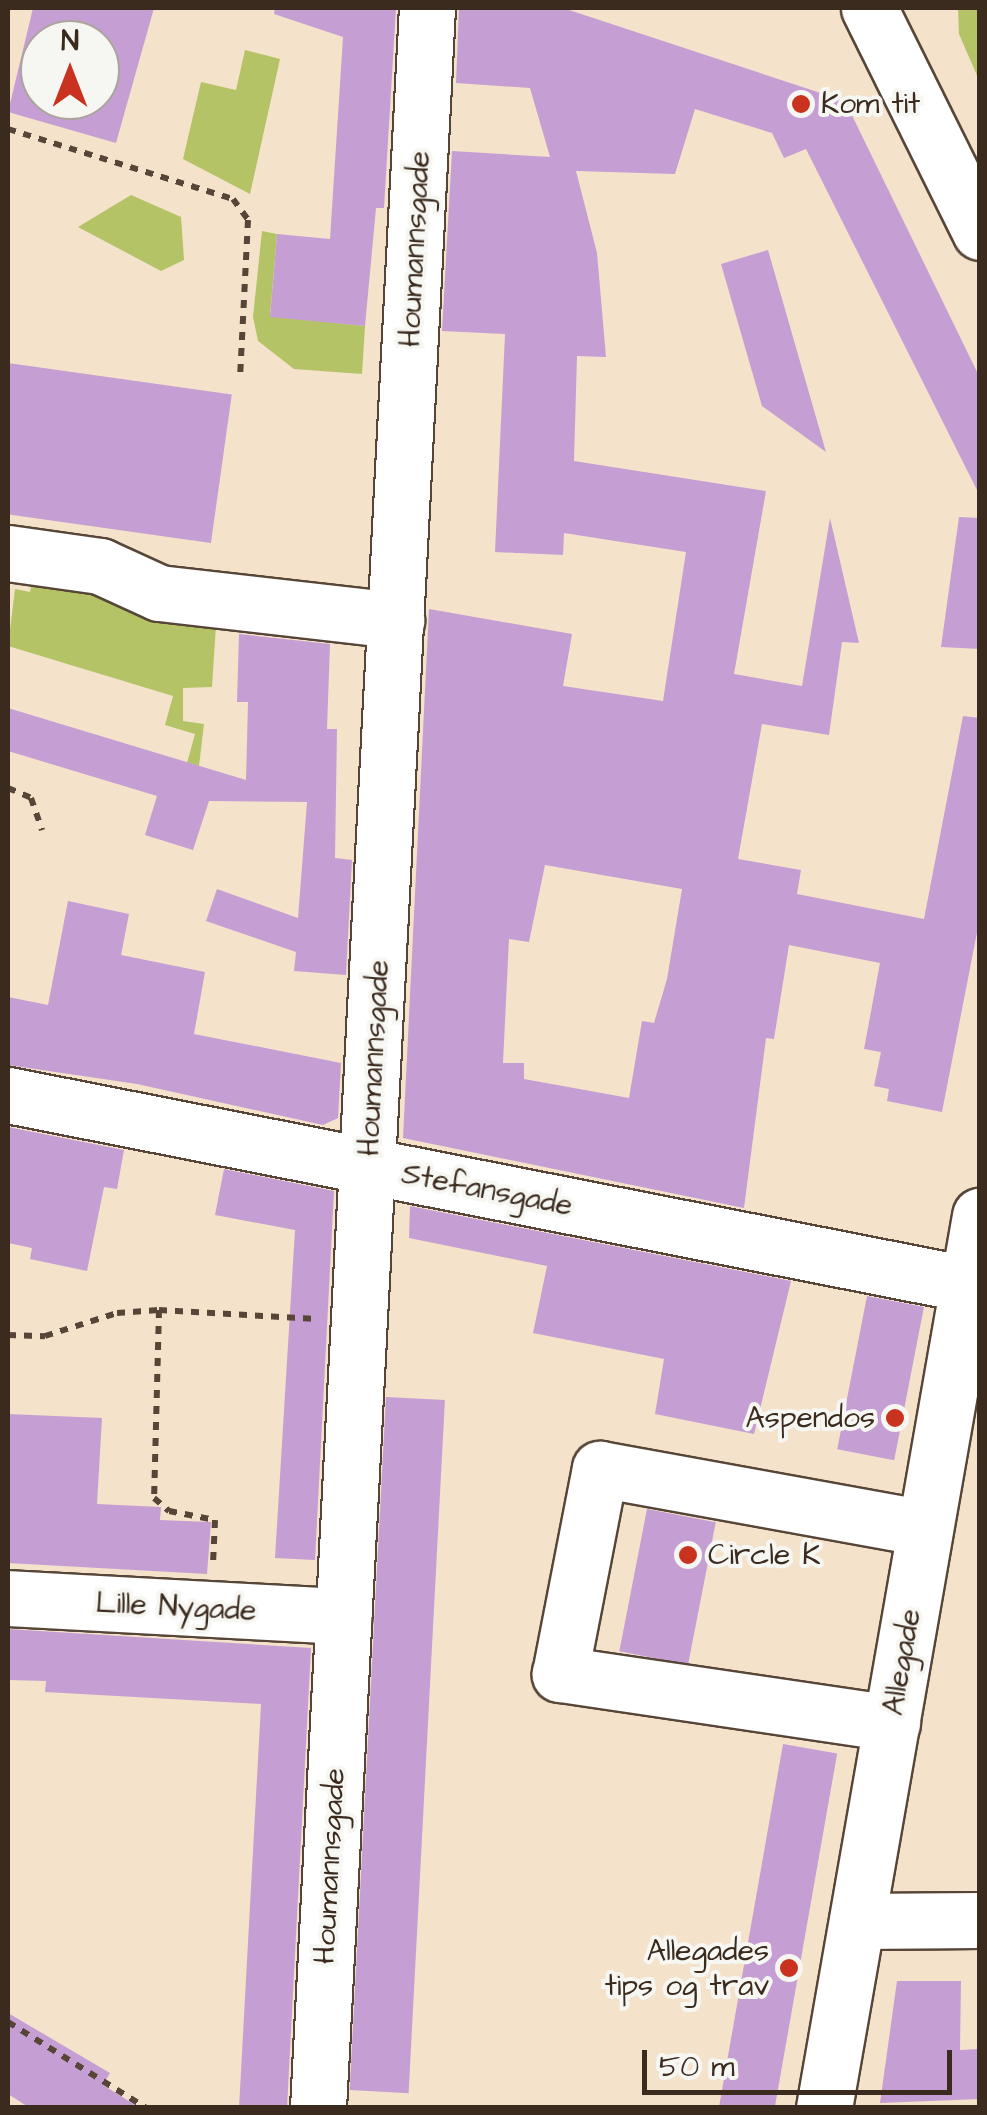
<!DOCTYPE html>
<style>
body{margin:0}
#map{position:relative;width:987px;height:2115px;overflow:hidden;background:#f4e2ca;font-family:"Architects Daughter",sans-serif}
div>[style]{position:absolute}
.green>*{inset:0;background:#b4c365}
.building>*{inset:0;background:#c59fd3;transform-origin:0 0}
.path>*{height:6px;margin-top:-3px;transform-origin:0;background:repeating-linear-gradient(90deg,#574638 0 8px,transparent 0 16px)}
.roads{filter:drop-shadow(2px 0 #574638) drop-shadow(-2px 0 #574638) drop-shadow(0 2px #574638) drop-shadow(0 -2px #574638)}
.minor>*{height:55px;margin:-27.5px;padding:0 27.5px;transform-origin:27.5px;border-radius:27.5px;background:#fff}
.dots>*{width:28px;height:28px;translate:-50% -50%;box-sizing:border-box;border:5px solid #f6f6f2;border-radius:50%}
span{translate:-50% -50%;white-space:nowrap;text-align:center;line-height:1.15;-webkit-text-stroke:8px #f6f6f2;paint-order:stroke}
.poi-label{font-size:30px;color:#3b2a1e}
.left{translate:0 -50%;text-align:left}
.right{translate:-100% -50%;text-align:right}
.street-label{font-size:30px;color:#3b2a1e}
.frame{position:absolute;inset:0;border:10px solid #3b2a1e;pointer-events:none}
.north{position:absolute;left:20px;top:20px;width:100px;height:100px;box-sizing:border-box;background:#f6f6f2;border:2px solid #aba49d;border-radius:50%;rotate:0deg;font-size:28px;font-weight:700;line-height:40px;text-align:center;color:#3b2a1e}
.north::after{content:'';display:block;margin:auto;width:35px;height:45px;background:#c8321e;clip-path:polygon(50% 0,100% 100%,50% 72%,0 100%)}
.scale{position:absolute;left:642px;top:2050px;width:310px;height:45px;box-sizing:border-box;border:5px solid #3b2a1e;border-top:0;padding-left:12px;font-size:30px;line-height:35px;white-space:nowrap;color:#3b2a1e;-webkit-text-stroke:8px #f6f6f2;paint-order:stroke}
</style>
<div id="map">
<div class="green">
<div style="clip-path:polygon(958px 8px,979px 8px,979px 80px,959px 34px)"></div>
<div style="clip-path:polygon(245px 50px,280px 59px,250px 194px,183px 159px,201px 82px,236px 90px)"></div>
<div style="clip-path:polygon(131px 195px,181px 217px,184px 260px,161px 271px,78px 227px)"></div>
<div style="clip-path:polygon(262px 231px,277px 234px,270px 316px,365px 326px,362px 374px,294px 369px,258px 341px,253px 317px)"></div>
<div style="clip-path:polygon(36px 566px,216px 625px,212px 687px,183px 688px,183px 721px,204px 724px,199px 766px,187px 763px,195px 734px,165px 725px,173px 696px,8px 646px,15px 589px,30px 592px)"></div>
</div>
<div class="building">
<div style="clip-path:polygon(evenodd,33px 8px,154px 8px,116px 143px,8px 112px,33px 8px,40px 40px,100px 40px,100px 100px,40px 100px,40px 40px)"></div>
<div style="clip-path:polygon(275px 8px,396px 8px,384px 208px,376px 208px,365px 326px,270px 317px,277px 234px,330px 239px,343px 37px,274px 14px)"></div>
<div style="clip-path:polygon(evenodd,459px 8px,563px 8px,845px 101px,980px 378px,980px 496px,806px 149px,784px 158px,772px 133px,695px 109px,675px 174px,576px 171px,597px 253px,606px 357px,577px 356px,574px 461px,766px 491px,734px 674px,802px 686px,830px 518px,859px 643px,842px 642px,829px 735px,762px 724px,738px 859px,801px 870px,797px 894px,924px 919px,963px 716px,980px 718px,980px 917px,942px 1112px,887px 1101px,889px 1089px,874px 1086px,881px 1052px,864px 1049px,880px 963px,789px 945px,774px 1039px,766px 1038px,744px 1208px,403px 1138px,429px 609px,572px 634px,563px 686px,663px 701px,686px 552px,564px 533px,563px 555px,495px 552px,505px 334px,442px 331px,452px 151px,550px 157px,530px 88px,456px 83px,459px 8px,545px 865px,682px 889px,667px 979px,654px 1023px,642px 1021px,629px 1098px,524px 1079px,524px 1063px,503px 1063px,509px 939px,529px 942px,545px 865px)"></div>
<div style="clip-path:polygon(768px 250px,826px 452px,762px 406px,721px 264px)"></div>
<div style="left:8px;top:363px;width:226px;height:150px;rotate:8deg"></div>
<div style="clip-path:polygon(959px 517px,980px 518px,980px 649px,941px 647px)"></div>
<div style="clip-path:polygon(239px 634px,330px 644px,327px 729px,337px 729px,335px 858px,352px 860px,346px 975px,294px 971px,296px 952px,206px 921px,217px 889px,298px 918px,307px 802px,209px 801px,193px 850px,145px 835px,157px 796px,8px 751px,8px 708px,246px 780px,248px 702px,237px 702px)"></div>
<div style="clip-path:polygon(68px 901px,129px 914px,121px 955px,205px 972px,194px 1034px,341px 1063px,338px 1118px,323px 1125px,137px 1084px,8px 1065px,8px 997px,48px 1005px)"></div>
<div style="clip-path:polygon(8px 1127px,124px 1150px,117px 1189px,104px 1187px,87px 1271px,30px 1259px,32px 1248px,8px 1243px)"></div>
<div style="clip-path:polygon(224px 1169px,334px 1191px,315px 1560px,275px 1558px,295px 1230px,215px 1215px)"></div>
<div style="clip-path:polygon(410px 1206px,791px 1281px,754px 1434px,655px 1414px,664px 1359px,533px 1333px,547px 1266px,409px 1238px)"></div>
<div style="left:867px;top:1296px;width:58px;height:156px;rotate:11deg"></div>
<div style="left:386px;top:1397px;width:59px;height:694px;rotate:3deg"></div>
<div style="clip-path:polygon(8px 1414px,102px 1418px,97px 1504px,161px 1507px,160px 1520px,211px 1522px,207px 1574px,8px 1563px)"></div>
<div style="left:647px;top:1509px;width:70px;height:145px;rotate:11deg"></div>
<div style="clip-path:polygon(8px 1629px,311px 1648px,287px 2108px,239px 2108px,261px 1704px,45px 1692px,46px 1681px,8px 1680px)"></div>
<div style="left:783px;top:1744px;width:55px;height:369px;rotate:10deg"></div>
<div style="clip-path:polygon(897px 1981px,961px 1981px,960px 2050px,980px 2049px,980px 2099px,880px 2103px)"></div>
<div style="clip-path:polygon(8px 2013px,110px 2073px,103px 2085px,140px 2108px,30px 2108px,8px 2094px)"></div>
</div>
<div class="path">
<div style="left:8px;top:129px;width:236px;rotate:17.3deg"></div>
<div style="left:233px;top:199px;width:26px;rotate:54deg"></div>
<div style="left:248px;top:220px;width:157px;rotate:92.9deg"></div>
<div style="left:8px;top:788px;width:25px;rotate:23deg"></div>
<div style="left:31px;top:798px;width:34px;rotate:71deg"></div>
<div style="left:159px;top:1310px;width:188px;rotate:91.5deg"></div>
<div style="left:154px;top:1498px;width:20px;rotate:41deg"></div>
<div style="left:169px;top:1511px;width:47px;rotate:11.1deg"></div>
<div style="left:215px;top:1520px;width:44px;rotate:92.6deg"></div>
<div style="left:8px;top:1335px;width:37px;rotate:2deg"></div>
<div style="left:45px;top:1336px;width:76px;rotate:-17.7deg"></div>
<div style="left:117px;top:1313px;width:42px;rotate:-4.1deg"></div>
<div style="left:159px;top:1310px;width:154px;rotate:3.3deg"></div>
<div style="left:8px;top:2022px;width:163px;rotate:31.9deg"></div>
</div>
<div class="roads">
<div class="minor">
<div style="left:869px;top:8px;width:250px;rotate:63.6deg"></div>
<div style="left:8px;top:553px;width:93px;rotate:8deg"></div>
<div style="left:100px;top:566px;width:65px;rotate:24.6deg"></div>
<div style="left:159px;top:593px;width:239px;rotate:6.5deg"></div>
<div style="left:8px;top:1095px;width:977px;rotate:11.15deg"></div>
<div style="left:8px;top:1598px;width:336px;rotate:3.1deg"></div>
<div style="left:892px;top:1723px;width:336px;rotate:-171.6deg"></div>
<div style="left:560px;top:1674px;width:209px;rotate:-79deg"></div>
<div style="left:600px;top:1469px;width:330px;rotate:10.3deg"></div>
<div style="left:857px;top:1921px;width:123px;rotate:-0.5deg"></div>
<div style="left:318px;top:2108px;width:2103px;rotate:-87.03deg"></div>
<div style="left:824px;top:2108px;width:906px;rotate:-80.08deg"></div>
</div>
</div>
<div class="dots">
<div style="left:801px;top:104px;background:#c8321e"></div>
<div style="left:895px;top:1418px;background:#c8321e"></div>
<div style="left:688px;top:1555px;background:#c8321e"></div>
<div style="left:789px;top:1968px;background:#c8321e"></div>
</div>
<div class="poi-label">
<span class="left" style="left:821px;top:104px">Kom tit</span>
<span class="right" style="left:875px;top:1418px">Aspendos</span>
<span class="left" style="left:708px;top:1555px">Circle K</span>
<span class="right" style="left:769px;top:1968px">Allegades<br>tips og trav</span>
</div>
<div class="street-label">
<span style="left:415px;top:249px;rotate:-87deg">Houmannsgade</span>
<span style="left:374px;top:1058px;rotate:-87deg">Houmannsgade</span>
<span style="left:487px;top:1190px;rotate:11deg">Stefansgade</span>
<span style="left:176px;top:1607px;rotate:3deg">Lille Nygade</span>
<span style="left:902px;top:1662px;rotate:-80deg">Allegade</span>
<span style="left:330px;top:1866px;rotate:-87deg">Houmannsgade</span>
</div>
<div class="frame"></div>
<div class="north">N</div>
<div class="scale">50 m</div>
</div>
